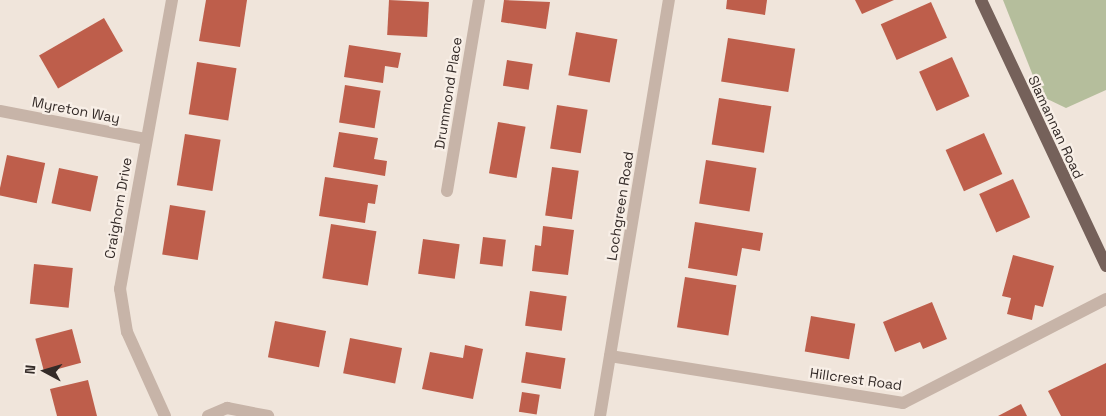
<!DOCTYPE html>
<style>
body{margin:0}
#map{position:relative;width:1106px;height:416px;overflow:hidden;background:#f0e5db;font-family:"Space Grotesk",sans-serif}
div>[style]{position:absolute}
.green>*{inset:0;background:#b5be9c}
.building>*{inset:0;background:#be5e4b;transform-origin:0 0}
.minor>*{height:12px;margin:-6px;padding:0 6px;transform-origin:6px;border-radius:6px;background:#c7b4a8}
.major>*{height:12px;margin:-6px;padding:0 6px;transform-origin:6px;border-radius:6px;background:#75615a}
span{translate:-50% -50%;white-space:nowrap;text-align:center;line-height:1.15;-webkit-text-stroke:4.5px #f8efe7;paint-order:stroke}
.street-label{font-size:14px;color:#342b28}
.north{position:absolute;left:20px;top:346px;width:50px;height:50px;-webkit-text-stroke:4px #f8efe7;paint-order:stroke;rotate:276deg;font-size:14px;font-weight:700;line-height:20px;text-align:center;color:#342b28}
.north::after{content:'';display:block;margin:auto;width:18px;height:22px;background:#342b28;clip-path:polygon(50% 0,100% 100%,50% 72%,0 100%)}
</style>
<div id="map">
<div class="green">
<div style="clip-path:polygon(1003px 0,1106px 0,1106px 90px,1066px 108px,1041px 96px)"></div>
</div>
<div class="building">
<div style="clip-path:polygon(206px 0,247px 0,240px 47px,199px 41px)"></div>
<div style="left:389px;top:0;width:40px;height:35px;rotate:3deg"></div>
<div style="clip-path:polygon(504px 0,550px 2px,546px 29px,501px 22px)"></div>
<div style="clip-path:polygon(727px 0,767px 0,765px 15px,726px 9px)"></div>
<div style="clip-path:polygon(855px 0,894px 0,862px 14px)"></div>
<div style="left:931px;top:2px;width:39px;height:55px;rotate:66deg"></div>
<div style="left:104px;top:18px;width:38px;height:75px;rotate:60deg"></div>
<div style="left:576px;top:32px;width:42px;height:44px;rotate:10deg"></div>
<div style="left:728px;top:38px;width:68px;height:44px;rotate:9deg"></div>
<div style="clip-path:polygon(349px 45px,401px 53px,398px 68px,385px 66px,383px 83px,344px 77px)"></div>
<div style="left:952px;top:57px;width:43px;height:36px;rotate:66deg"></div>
<div style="left:507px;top:60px;width:26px;height:26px;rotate:9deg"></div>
<div style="left:197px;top:62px;width:40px;height:53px;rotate:9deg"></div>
<div style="left:345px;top:85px;width:36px;height:38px;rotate:9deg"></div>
<div style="left:719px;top:98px;width:53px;height:47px;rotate:9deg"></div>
<div style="left:557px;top:105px;width:31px;height:44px;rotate:9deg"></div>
<div style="left:498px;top:122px;width:28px;height:52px;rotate:10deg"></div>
<div style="clip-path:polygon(339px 132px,378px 138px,374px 159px,387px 161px,385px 176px,333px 167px)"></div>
<div style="left:984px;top:133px;width:45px;height:42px;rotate:66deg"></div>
<div style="left:185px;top:134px;width:36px;height:52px;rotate:9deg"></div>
<div style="left:7px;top:155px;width:39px;height:41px;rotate:12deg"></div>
<div style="left:706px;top:160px;width:51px;height:44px;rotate:9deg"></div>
<div style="left:552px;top:167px;width:27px;height:49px;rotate:8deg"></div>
<div style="left:59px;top:168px;width:40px;height:36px;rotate:12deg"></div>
<div style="clip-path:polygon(325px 177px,378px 185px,375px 204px,368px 203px,365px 223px,319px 216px)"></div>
<div style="left:1013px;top:179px;width:42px;height:37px;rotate:66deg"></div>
<div style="left:170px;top:205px;width:36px;height:50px;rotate:9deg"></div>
<div style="clip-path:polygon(695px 222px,763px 233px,760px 251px,742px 248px,737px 276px,688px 268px)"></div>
<div style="left:331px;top:224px;width:46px;height:55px;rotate:9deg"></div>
<div style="clip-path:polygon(543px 226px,574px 230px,568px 275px,532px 271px,535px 245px,541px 246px)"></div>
<div style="left:483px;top:237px;width:23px;height:27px;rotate:7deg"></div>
<div style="left:423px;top:239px;width:37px;height:35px;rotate:8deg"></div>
<div style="clip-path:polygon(1013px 255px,1054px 266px,1043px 307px,1035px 305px,1032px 320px,1007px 314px,1011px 298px,1002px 296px)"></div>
<div style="left:34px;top:264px;width:39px;height:40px;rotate:6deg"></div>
<div style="left:685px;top:277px;width:52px;height:51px;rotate:9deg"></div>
<div style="left:530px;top:291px;width:37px;height:35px;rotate:8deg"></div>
<div style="clip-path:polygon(932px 302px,947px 339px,923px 349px,920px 342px,895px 352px,883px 322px)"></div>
<div style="left:811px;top:316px;width:45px;height:36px;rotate:10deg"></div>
<div style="left:275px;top:321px;width:52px;height:37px;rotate:11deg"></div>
<div style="left:72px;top:329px;width:35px;height:38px;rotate:75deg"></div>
<div style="left:350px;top:338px;width:53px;height:36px;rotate:11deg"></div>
<div style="clip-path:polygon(465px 345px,483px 349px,473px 399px,422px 389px,430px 352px,463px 358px)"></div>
<div style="left:526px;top:352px;width:40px;height:31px;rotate:9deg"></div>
<div style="clip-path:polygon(1106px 363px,1106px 416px,1061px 416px,1048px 391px)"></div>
<div style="clip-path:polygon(88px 380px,97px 416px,57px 416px,50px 389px)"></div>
<div style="left:522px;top:392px;width:18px;height:20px;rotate:9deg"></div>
<div style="clip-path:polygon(1021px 404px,1027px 416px,998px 416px)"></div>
</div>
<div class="minor">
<div style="left:0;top:111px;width:149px;rotate:10.9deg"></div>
<div style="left:447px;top:191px;width:194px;rotate:-80.5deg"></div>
<div style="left:610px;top:356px;width:297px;rotate:9.1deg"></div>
<div style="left:903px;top:403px;width:228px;rotate:-27.1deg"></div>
<div style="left:165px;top:416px;width:92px;rotate:-114.3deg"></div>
<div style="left:127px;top:332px;width:44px;rotate:-99.2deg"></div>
<div style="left:120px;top:289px;width:294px;rotate:-79.8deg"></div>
<div style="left:208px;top:416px;width:21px;rotate:-23deg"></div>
<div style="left:227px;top:408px;width:42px;rotate:11deg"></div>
<div style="left:600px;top:416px;width:422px;rotate:-80.6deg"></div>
</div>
<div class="major">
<div style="left:981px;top:0;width:294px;rotate:64.8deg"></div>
</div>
<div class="street-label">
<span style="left:448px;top:93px;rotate:-81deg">Drummond Place</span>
<span style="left:76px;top:110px;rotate:11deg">Myreton Way</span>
<span style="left:1056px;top:127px;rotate:65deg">Slamannan Road</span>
<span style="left:620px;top:206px;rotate:-81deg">Lochgreen Road</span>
<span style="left:118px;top:208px;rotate:-80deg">Craighorn Drive</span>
<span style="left:856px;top:379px;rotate:8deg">Hillcrest Road</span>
</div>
<div class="north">N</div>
</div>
